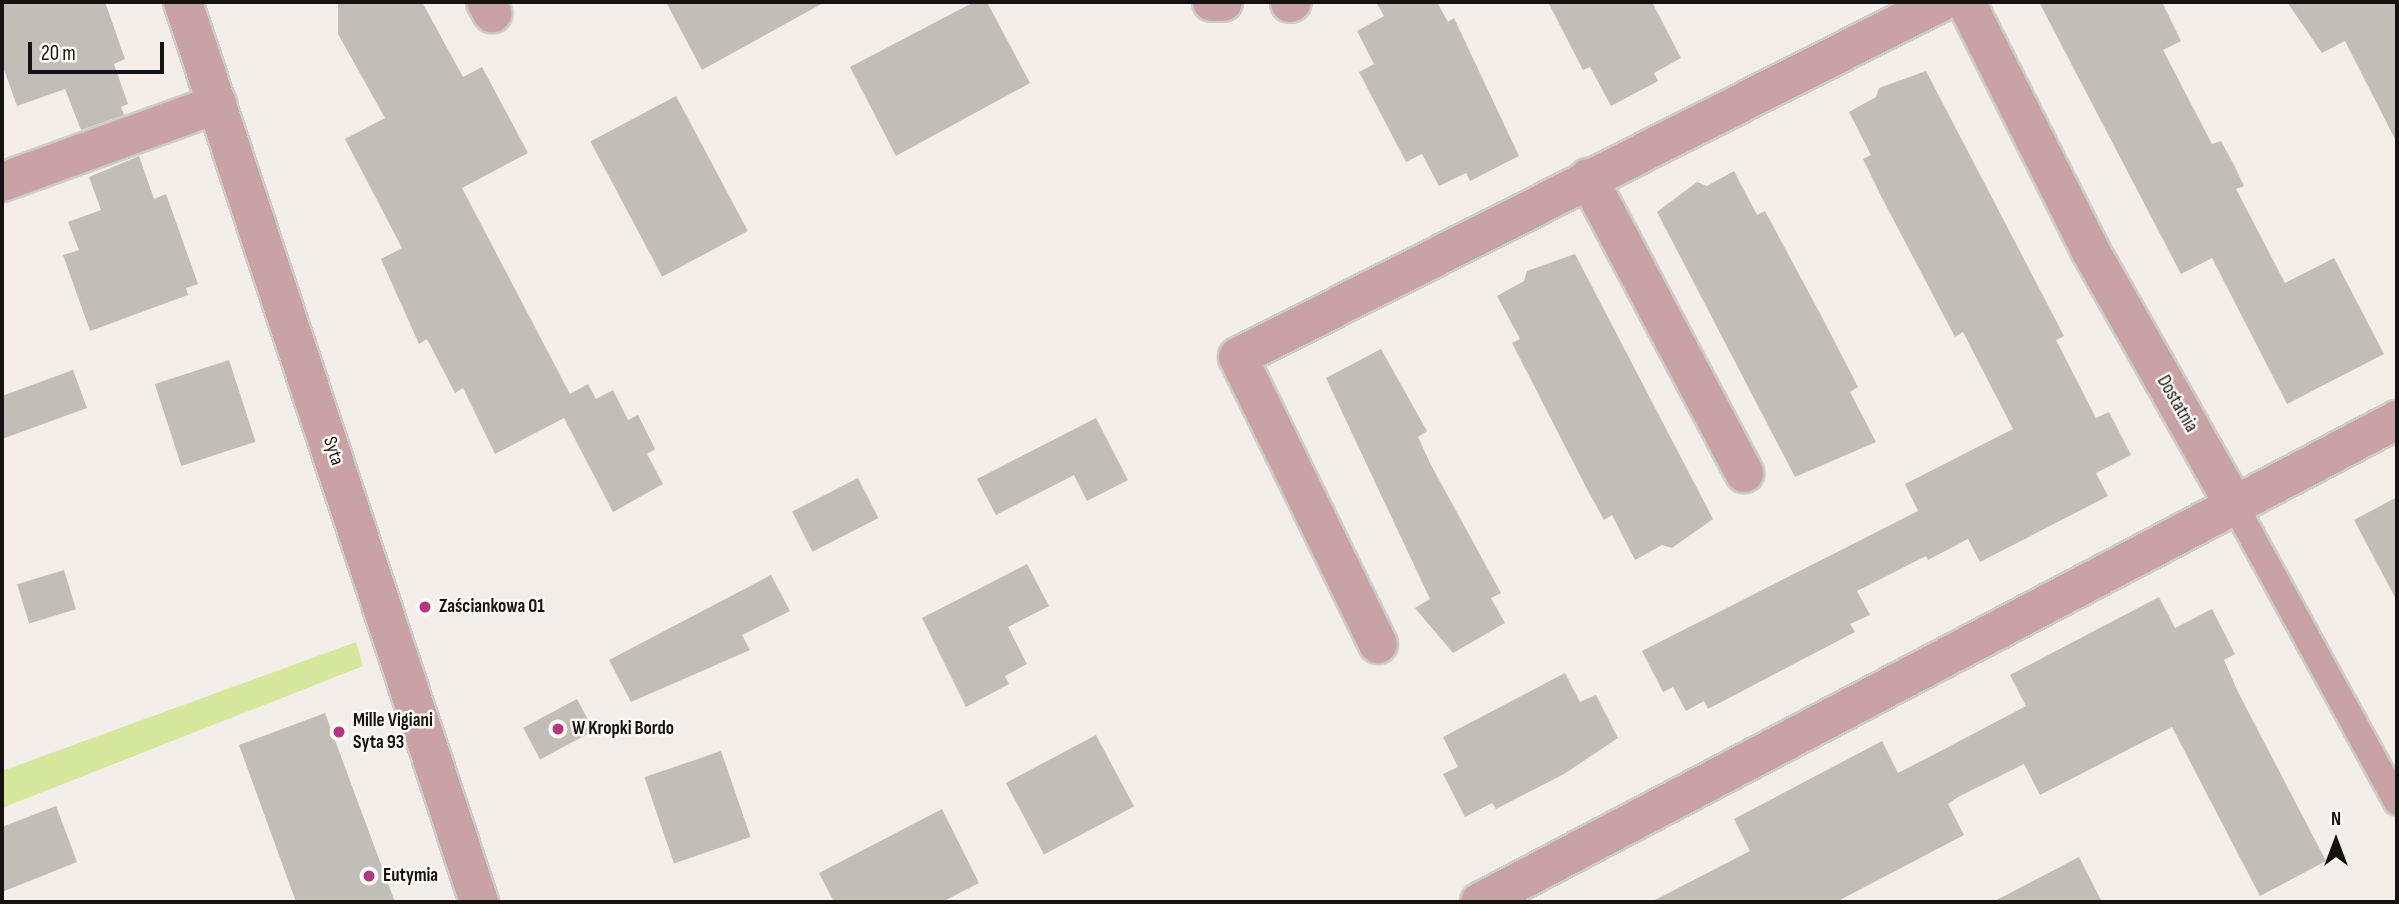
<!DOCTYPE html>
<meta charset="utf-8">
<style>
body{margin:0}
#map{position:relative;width:2399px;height:904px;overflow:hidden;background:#f3eee9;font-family:"Sofia Sans Condensed",sans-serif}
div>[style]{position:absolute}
.green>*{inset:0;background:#d5e89c}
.building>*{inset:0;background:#c1bdb7;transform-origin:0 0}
.roads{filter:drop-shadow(2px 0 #cfcbc7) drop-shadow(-2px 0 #cfcbc7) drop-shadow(0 2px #cfcbc7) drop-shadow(0 -2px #cfcbc7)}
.service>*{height:26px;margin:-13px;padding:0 13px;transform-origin:13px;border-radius:13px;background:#c8a2a5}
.minor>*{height:38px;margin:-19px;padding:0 19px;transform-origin:19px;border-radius:19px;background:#c8a2a5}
.tertiary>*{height:38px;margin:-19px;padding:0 19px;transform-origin:19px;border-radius:19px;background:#c8a2a5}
.dots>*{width:19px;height:19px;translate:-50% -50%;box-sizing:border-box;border:4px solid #fffcf8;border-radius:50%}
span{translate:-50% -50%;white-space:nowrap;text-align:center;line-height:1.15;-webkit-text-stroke:5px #fffcf8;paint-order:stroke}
.street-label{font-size:19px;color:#151312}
.poi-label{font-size:19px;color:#151312;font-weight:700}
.left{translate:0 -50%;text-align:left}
.frame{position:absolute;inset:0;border:4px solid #151312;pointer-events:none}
.north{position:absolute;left:2301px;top:806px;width:70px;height:70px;-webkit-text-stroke:5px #fffcf8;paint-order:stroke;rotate:0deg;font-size:19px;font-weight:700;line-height:28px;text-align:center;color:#151312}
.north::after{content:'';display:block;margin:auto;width:24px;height:32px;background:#151312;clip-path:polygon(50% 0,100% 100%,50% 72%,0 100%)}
.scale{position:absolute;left:28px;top:42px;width:136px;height:32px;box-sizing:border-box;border:4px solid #151312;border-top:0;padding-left:9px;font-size:21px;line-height:24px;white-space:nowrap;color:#151312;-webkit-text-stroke:5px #fffcf8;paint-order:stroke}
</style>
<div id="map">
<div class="green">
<div style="clip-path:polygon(356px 642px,363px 666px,2px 808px,2px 771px)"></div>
</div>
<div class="building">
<div style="clip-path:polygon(2px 2px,105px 2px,125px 59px,114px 64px,128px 104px,121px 107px,124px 115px,81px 130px,65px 89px,17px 106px,2px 64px)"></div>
<div style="clip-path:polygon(338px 2px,422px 2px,463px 77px,482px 67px,528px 153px,462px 188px,570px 394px,588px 384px,596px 399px,613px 390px,628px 420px,638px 415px,655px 449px,647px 454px,663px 484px,613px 512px,564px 418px,495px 454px,463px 388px,455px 393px,427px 339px,419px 344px,381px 259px,402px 248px,345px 139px,385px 118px,338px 34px)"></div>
<div style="clip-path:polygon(666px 2px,825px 2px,702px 70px)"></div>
<div style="clip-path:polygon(974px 2px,987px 2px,1030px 83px,896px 156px,850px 67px)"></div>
<div style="clip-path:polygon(1376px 2px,1437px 2px,1448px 22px,1454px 18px,1519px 156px,1470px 181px,1466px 173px,1439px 186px,1422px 154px,1406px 162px,1359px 72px,1374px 64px,1357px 31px,1384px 16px)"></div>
<div style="clip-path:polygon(1548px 2px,1652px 2px,1681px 58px,1654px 73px,1658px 81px,1611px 106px,1590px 67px,1583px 70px)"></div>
<div style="clip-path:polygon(2039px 2px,2162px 2px,2181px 41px,2163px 50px,2212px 144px,2221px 141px,2233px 163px,2244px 186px,2236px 189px,2285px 283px,2334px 258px,2384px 354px,2287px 404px,2212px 258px,2181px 274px)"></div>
<div style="clip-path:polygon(2287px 2px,2397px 2px,2397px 143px,2345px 41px,2322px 53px)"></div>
<div style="clip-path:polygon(1926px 71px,2064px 336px,2056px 340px,2096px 418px,2109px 412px,2131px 455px,2096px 473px,2108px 496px,1980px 562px,1968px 539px,1928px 560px,1926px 556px,1857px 591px,1870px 615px,1850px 624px,1855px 632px,1708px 709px,1704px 701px,1686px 711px,1673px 687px,1663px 692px,1642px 651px,1918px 511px,1905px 484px,2013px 429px,1963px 332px,1955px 337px,1882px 198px,1863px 159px,1871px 155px,1849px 112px,1876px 97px,1879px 88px)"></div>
<div style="left:676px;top:96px;width:153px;height:97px;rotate:62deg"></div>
<div style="clip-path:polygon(139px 156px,154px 199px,166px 194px,198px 284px,186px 288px,188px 295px,90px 331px,63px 255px,79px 250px,68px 222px,101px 210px,89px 177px)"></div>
<div style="clip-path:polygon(1734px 171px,1757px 215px,1765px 211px,1824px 321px,1858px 387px,1850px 392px,1876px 442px,1795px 477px,1657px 212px,1697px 182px,1707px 186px)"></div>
<div style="clip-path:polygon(1575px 254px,1713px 519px,1672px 548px,1662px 545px,1635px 560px,1612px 515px,1604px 520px,1588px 491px,1512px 343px,1520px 339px,1497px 296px,1524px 281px,1527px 271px)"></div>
<div style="clip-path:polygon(1381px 349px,1427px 431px,1418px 437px,1431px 465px,1501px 593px,1491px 598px,1505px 623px,1453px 653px,1415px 608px,1430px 599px,1326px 378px)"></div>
<div style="left:229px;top:360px;width:86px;height:78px;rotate:72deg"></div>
<div style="clip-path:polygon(73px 370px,87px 408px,2px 439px,2px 396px)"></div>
<div style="clip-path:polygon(1096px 418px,1128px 480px,1087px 501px,1074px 475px,996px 515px,977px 479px)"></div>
<div style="left:858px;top:478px;width:45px;height:74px;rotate:63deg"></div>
<div style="clip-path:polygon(2397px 497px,2397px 601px,2354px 520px)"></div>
<div style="clip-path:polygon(1027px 564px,1049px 606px,1008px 627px,1027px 664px,1005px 676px,1009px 684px,966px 707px,922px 618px)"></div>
<div style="left:64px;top:570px;width:41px;height:49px;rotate:73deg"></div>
<div style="clip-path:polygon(771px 575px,790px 611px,742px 635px,750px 650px,631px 702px,609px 660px)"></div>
<div style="clip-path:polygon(2159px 597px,2175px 628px,2212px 609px,2235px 654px,2224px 660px,2238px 692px,2326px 861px,2260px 896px,2172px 727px,2040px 795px,2024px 764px,1958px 797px,1948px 804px,1964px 835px,1836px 902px,1651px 902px,1750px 851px,1734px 819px,1882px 741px,1898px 773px,1935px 754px,2026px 706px,2010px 675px)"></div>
<div style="clip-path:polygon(1565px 673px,1580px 702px,1596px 695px,1618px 738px,1564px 774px,1496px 809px,1492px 803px,1465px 817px,1443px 774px,1458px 767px,1443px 737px)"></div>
<div style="left:577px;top:699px;width:36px;height:61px;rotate:62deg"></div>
<div style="clip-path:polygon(325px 713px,363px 816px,395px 902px,296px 902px,239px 745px)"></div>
<div style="left:1096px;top:735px;width:81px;height:102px;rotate:62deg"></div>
<div style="left:721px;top:751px;width:91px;height:81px;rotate:71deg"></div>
<div style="clip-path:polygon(56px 806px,77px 862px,2px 892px,2px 827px)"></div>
<div style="clip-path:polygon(942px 809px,979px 883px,942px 902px,834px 902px,819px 873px)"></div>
<div style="clip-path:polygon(2079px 857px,2102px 902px,1993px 902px)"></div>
</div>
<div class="roads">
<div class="service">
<div style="left:2235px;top:506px;width:337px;rotate:61.3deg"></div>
</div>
<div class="minor">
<div style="left:486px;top:2px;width:13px;rotate:61deg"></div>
<div style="left:1212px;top:2px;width:11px"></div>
<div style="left:1966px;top:2px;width:277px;rotate:63.4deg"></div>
<div style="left:2090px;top:250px;width:294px;rotate:60.5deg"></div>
<div style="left:1290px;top:3px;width:2px;rotate:-27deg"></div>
<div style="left:1588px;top:178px;width:334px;rotate:62.1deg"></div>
<div style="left:2px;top:182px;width:229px;rotate:-19.9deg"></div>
<div style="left:1378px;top:644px;width:319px;rotate:-116deg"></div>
<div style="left:1238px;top:357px;width:788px;rotate:-26.79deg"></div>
<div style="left:1480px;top:902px;width:1036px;rotate:-27.73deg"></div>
</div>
<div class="tertiary">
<div style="left:183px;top:2px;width:947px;rotate:71.79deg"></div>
</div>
</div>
<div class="dots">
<div style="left:425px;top:607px;background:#b73680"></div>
<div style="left:558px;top:729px;background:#b73680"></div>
<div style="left:339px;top:732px;background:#b73680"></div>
<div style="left:369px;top:876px;background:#b73680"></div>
</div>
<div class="street-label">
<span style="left:2177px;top:404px;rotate:60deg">Dostatnia</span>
<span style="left:333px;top:451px;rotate:72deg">Syta</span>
</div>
<div class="poi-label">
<span class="left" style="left:439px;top:607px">Zaściankowa 01</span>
<span class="left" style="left:353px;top:732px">Mille Vigiani<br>Syta 93</span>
<span class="left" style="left:572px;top:729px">W Kropki Bordo</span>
<span class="left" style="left:383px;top:876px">Eutymia</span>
</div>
<div class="frame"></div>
<div class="north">N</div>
<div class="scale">20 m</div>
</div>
